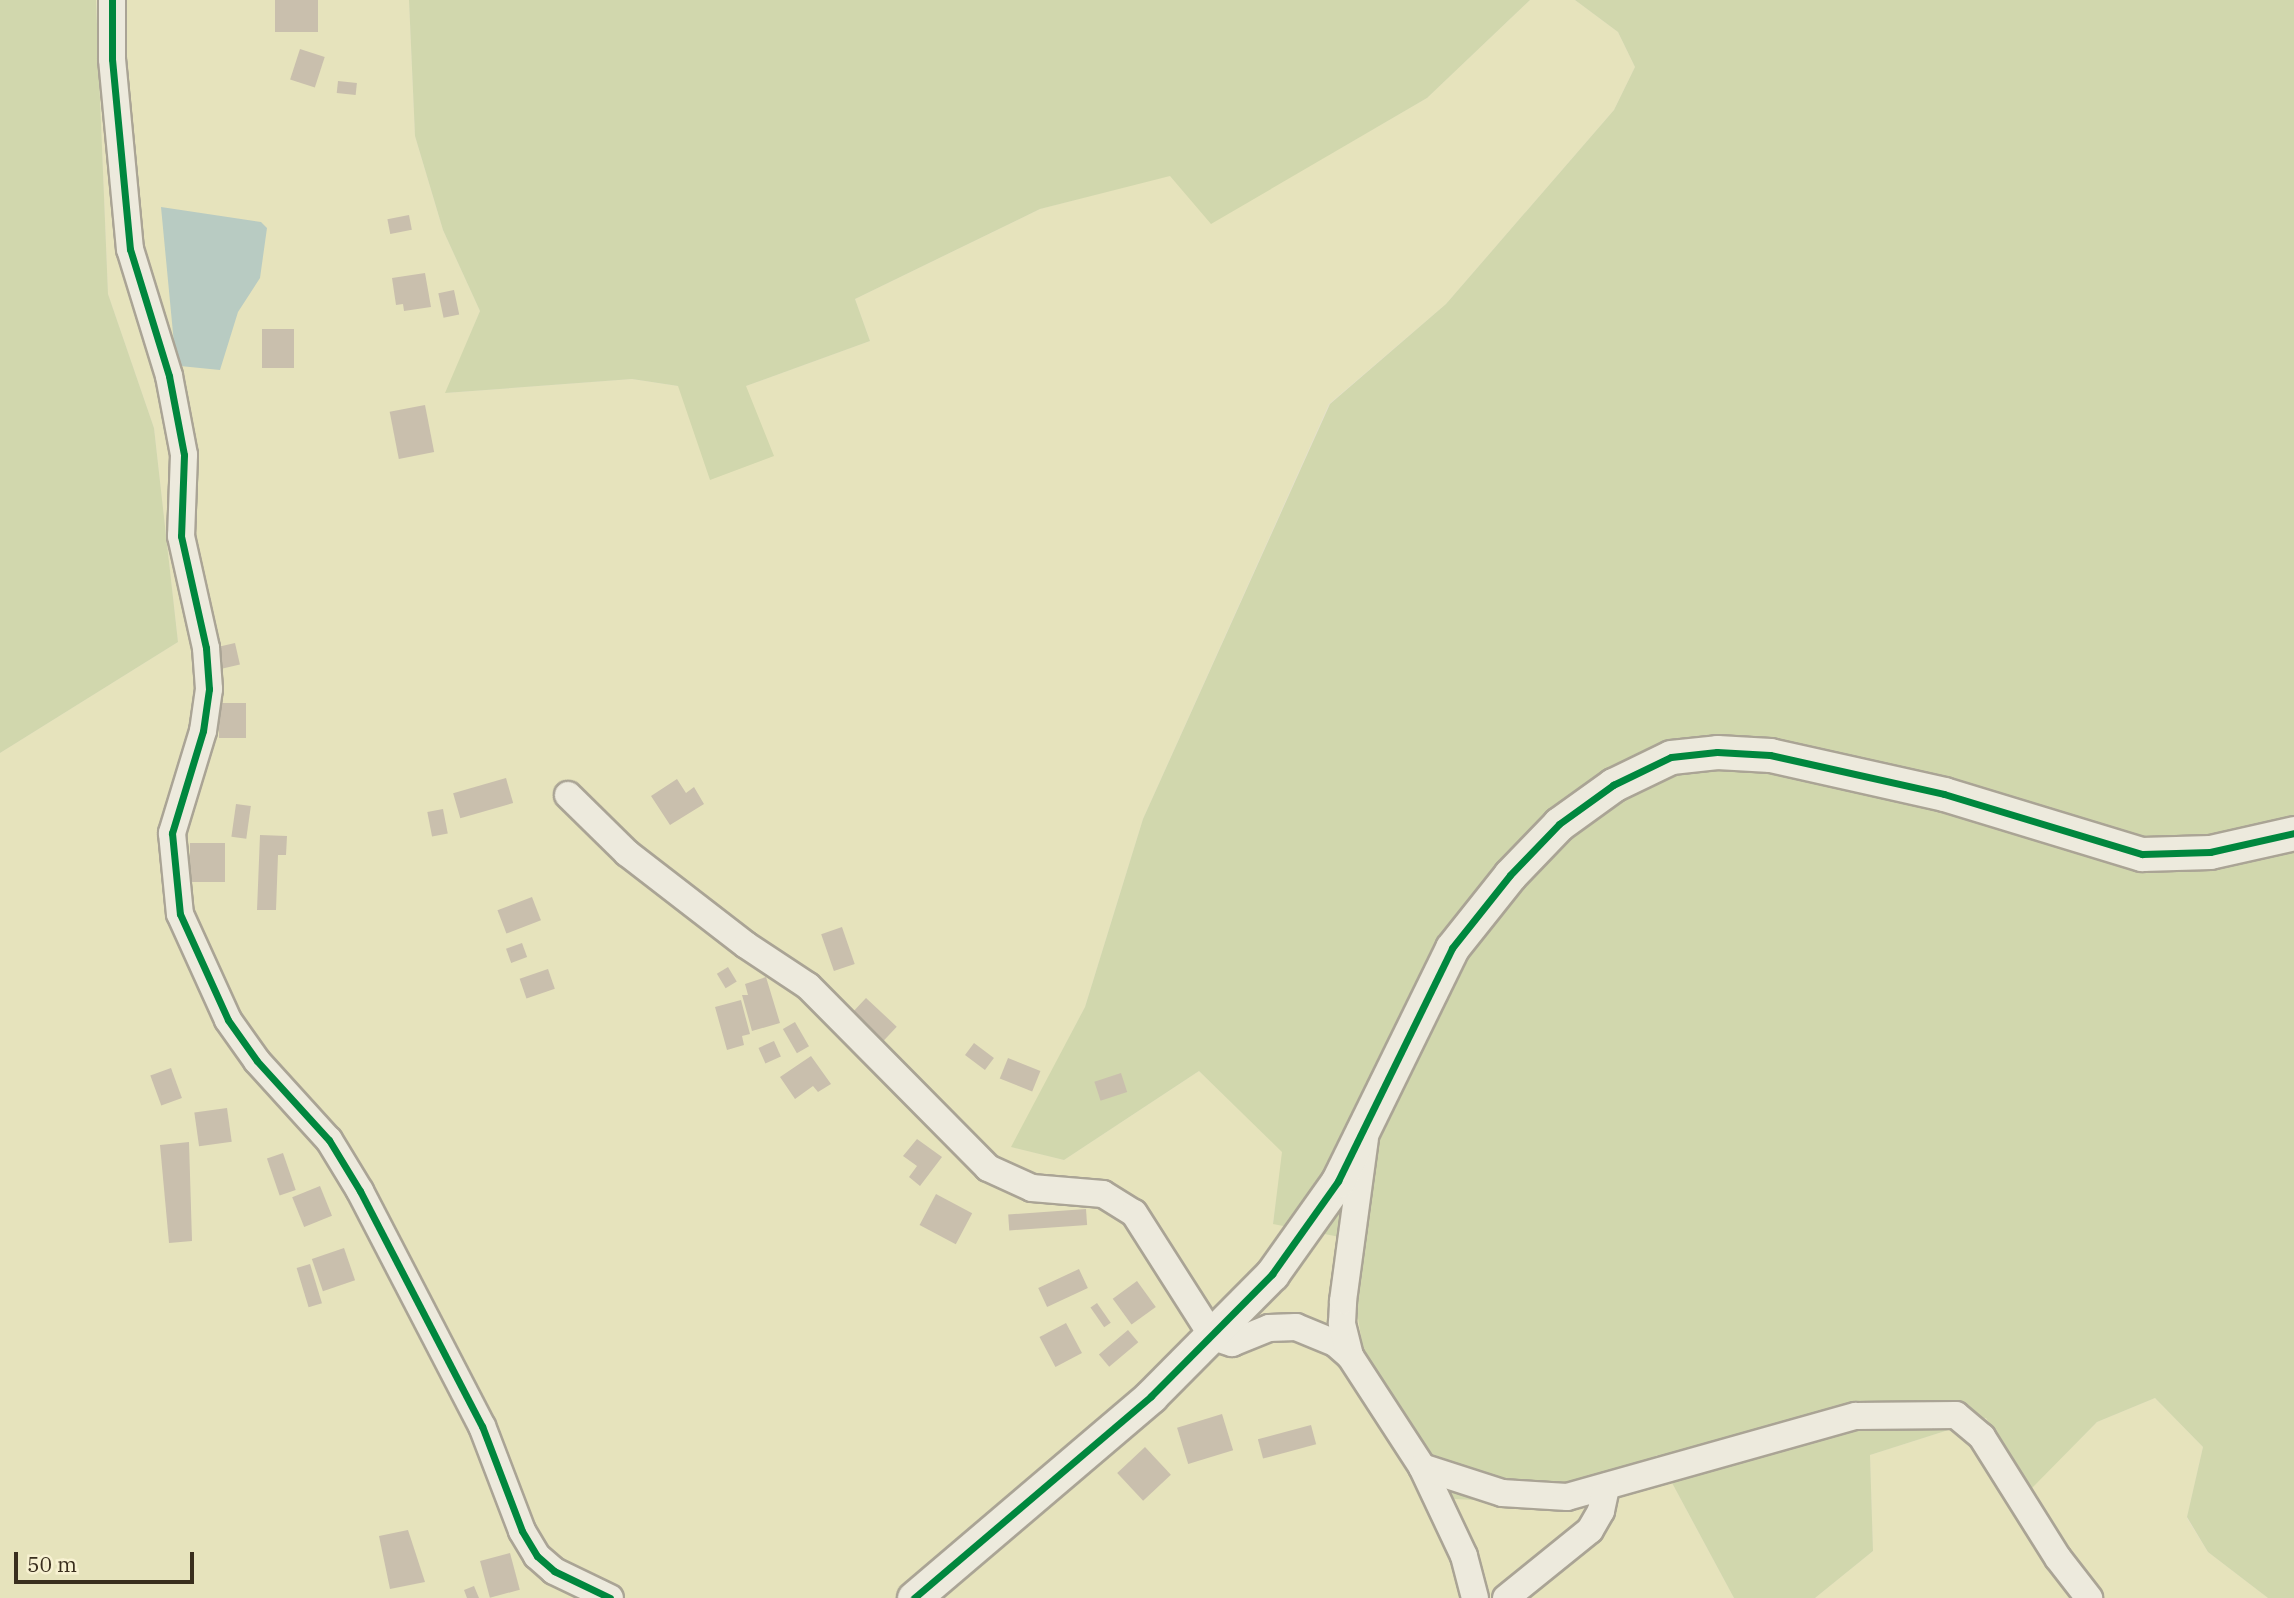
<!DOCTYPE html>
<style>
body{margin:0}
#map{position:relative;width:2294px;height:1598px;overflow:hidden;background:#e6e1cc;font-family:"IBM Plex Serif",serif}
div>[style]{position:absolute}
.farmland>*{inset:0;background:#e6e3bc}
.green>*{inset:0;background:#d1d7ad}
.water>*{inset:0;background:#b8cbc2}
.building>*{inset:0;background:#c9bfad;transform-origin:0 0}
.roads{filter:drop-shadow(2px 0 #aaa495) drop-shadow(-2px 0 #aaa495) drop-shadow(0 2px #aaa495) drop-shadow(0 -2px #aaa495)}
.minor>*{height:26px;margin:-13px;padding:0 13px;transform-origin:13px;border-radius:13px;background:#edeadd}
.tertiary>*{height:33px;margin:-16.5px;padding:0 16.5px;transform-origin:16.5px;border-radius:16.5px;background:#edeadd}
.cycleway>*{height:7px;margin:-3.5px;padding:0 3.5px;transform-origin:3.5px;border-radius:3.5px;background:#00873e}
span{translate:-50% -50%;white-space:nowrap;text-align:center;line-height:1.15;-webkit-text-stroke:5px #f7f1d1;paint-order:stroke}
.scale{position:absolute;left:14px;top:1552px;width:180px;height:32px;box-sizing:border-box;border:4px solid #392e1d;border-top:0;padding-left:9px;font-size:21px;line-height:24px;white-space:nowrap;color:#392e1d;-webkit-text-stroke:5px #f7f1d1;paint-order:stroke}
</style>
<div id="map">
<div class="farmland">
<div style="clip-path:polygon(96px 0,409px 0,415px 136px,443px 230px,480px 311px,446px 393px,632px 379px,678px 386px,746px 386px,870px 341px,855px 299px,1040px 209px,1170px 175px,1211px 223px,1427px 98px,1530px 0,1575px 0,1618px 32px,1635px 67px,1614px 110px,1446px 304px,1329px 404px,1143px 819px,1085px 1007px,1012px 1147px,1064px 1160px,1199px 1071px,1283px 1152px,1273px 1223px,1345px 1238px,1598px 1496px,1657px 1455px,1734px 1598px,0 1598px,0 753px,178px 642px,154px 428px,108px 294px)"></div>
<div style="clip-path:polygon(2155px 1398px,2203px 1447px,2187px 1518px,2208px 1552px,2268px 1598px,1815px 1598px,1873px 1551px,1870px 1455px,1986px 1418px,2029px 1490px,2097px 1422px)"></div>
</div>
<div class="green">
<div style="clip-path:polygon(0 0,96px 0,108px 294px,154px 428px,178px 642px,0 753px)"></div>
<div style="clip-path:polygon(409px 0,1530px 0,1427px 98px,1211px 224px,1170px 176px,1040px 209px,855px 299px,870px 341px,746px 386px,774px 456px,710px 480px,678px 386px,632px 379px,445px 393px,480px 311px,443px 230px,415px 136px)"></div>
<div style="clip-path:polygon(1575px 0,2294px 0,2294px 1598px,2268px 1598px,2208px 1552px,2187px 1517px,2203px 1447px,2155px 1398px,2097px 1422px,2029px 1491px,1986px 1418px,1870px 1455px,1873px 1551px,1815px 1598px,1734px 1598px,1657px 1455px,1598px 1496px,1519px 1502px,1454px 1499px,1364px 1355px,1345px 1238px,1273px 1224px,1282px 1152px,1199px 1071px,1064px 1160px,1011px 1147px,1085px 1007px,1143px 819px,1330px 404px,1446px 304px,1614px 110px,1635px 67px,1618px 32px)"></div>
</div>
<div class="water">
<div style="clip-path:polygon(161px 207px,261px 222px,267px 228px,260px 278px,238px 312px,220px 370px,180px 366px,175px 354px)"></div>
</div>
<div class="building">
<div style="left:275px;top:0;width:43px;height:32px"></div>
<div style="left:300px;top:49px;width:26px;height:32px;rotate:18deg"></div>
<div style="left:338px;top:81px;width:19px;height:12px;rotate:6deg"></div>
<div style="left:409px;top:215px;width:15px;height:22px;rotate:79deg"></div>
<div style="clip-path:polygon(425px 273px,431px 307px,404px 311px,403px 304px,396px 305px,392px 278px)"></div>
<div style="left:454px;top:290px;width:25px;height:16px;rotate:78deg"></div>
<div style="left:262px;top:329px;width:32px;height:39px"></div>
<div style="left:425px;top:405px;width:48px;height:36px;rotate:79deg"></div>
<div style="left:235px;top:643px;width:22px;height:20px;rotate:77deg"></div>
<div style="left:219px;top:703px;width:27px;height:35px"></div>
<div style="left:506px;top:778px;width:26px;height:55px;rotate:74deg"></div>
<div style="clip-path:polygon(677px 779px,686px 793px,694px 787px,704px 804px,670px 825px,651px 796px)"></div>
<div style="left:236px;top:804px;width:15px;height:33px;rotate:8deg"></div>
<div style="left:443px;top:809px;width:25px;height:16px;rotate:79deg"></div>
<div style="clip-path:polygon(260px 835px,287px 836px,286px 855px,278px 855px,276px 910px,257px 910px)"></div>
<div style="left:225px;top:843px;width:39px;height:35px;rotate:90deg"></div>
<div style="left:532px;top:897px;width:25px;height:37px;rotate:69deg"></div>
<div style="left:842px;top:927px;width:39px;height:22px;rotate:71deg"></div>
<div style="left:522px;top:943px;width:15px;height:17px;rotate:70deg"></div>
<div style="left:728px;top:967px;width:17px;height:13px;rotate:59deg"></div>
<div style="left:548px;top:969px;width:21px;height:30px;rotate:71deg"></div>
<div style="clip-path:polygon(766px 977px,780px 1023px,752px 1031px,742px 995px,748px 995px,745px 984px)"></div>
<div style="left:866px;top:998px;width:42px;height:24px;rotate:43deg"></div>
<div style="clip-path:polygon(741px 1000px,750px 1034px,742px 1036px,744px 1045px,727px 1050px,715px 1007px)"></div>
<div style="left:795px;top:1022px;width:28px;height:14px;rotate:60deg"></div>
<div style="left:774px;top:1041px;width:17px;height:17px;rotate:66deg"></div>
<div style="left:974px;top:1043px;width:25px;height:15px;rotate:37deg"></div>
<div style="clip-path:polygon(811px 1056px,831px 1084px,818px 1092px,813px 1086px,795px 1099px,780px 1077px)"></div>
<div style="left:1008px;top:1058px;width:35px;height:22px;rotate:22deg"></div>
<div style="left:171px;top:1068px;width:32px;height:22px;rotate:70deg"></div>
<div style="left:1121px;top:1073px;width:20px;height:28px;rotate:72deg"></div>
<div style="left:227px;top:1108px;width:34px;height:33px;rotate:82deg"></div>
<div style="clip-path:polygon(917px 1139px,942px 1157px,920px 1186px,909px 1177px,917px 1166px,903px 1156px)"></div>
<div style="clip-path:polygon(189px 1142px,192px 1241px,169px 1243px,160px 1145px)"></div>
<div style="left:283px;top:1153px;width:39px;height:17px;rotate:71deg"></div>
<div style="left:320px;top:1186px;width:32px;height:30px;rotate:68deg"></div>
<div style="left:936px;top:1194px;width:41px;height:35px;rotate:28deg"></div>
<div style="left:1086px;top:1209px;width:16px;height:78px;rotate:86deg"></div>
<div style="left:344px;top:1248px;width:34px;height:34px;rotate:71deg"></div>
<div style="left:310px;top:1264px;width:41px;height:14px;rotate:73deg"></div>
<div style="left:1079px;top:1269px;width:21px;height:45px;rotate:65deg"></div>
<div style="left:1137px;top:1281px;width:32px;height:30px;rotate:54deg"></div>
<div style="left:1097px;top:1303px;width:24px;height:8px;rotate:55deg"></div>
<div style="left:1066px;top:1323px;width:34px;height:30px;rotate:62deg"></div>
<div style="left:1128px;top:1330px;width:16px;height:38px;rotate:50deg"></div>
<div style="left:1222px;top:1414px;width:38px;height:47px;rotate:73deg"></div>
<div style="left:1311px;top:1425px;width:20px;height:55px;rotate:75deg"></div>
<div style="left:1145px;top:1447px;width:38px;height:38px;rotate:47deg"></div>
<div style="clip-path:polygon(408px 1530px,425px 1582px,390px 1589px,379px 1536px)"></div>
<div style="left:510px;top:1553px;width:38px;height:31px;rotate:75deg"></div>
<div style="clip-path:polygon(474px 1586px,479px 1598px,467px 1598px,464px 1590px)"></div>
</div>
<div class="roads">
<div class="minor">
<div style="left:112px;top:0;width:59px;rotate:90deg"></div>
<div style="left:112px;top:59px;width:191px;rotate:84.6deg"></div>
<div style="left:130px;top:249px;width:133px;rotate:72.9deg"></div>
<div style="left:169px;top:376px;width:80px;rotate:79.2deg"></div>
<div style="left:184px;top:455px;width:81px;rotate:92.1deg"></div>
<div style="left:181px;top:536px;width:115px;rotate:77.4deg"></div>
<div style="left:206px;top:648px;width:41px;rotate:85.8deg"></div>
<div style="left:209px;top:689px;width:42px;rotate:98.1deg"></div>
<div style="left:203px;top:731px;width:107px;rotate:106.9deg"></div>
<div style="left:172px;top:833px;width:81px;rotate:84.4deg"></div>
<div style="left:180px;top:914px;width:116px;rotate:65.6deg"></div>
<div style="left:228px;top:1020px;width:50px;rotate:54.7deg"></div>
<div style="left:257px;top:1061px;width:107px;rotate:47.7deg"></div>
<div style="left:329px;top:1140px;width:60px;rotate:58.7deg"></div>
<div style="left:360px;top:1191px;width:265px;rotate:62.6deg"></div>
<div style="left:482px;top:1426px;width:112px;rotate:69.1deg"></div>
<div style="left:522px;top:1531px;width:29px;rotate:59deg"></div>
<div style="left:537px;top:1556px;width:23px;rotate:41deg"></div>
<div style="left:554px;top:1571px;width:62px;rotate:25.7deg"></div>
<div style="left:568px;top:795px;width:83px;rotate:44.5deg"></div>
<div style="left:627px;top:853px;width:150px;rotate:37.7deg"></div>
<div style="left:746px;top:945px;width:74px;rotate:33.5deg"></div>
<div style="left:808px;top:986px;width:256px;rotate:45.3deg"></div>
<div style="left:988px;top:1168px;width:48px;rotate:24.4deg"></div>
<div style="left:1032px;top:1188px;width:71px;rotate:4.8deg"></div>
<div style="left:1103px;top:1194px;width:36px;rotate:32deg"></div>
<div style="left:1134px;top:1213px;width:147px;rotate:57.5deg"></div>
<div style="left:1213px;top:1337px;width:20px;rotate:18deg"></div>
<div style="left:1232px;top:1343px;width:40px;rotate:-22deg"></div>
<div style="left:1269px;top:1328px;width:27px;rotate:-2deg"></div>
<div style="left:1296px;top:1327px;width:42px;rotate:22.3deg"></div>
<div style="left:1335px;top:1343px;width:20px;rotate:41deg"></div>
<div style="left:1350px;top:1356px;width:132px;rotate:57deg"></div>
<div style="left:1422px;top:1467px;width:98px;rotate:64.7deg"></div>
<div style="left:1464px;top:1556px;width:43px;rotate:75.3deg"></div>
<div style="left:1350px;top:1356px;width:34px;rotate:-104deg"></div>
<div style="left:1342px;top:1323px;width:22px;rotate:-87deg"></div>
<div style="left:1343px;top:1301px;width:163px;rotate:-82.3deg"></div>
<div style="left:1422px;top:1467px;width:84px;rotate:18deg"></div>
<div style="left:1502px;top:1493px;width:65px;rotate:3.5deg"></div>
<div style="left:1567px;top:1497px;width:300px;rotate:-15.7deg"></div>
<div style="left:1856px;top:1416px;width:100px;rotate:-0.6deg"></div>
<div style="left:1956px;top:1415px;width:34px;rotate:40deg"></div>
<div style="left:1982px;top:1437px;width:143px;rotate:57.9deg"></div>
<div style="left:2058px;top:1558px;width:51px;rotate:52.2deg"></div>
<div style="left:1506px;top:1598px;width:108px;rotate:-39deg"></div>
<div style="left:1590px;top:1530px;width:22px;rotate:-60deg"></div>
<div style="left:1601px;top:1511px;width:25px;rotate:-78deg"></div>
</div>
<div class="tertiary">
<div style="left:914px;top:1598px;width:311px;rotate:-40.4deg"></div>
<div style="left:1151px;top:1396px;width:172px;rotate:-45.2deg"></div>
<div style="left:1272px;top:1274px;width:114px;rotate:-54.6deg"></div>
<div style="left:1338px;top:1181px;width:259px;rotate:-63.9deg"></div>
<div style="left:1452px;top:948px;width:93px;rotate:-51.5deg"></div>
<div style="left:1510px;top:875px;width:71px;rotate:-46.1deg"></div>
<div style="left:1559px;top:824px;width:67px;rotate:-35.8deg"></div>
<div style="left:1613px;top:785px;width:64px;rotate:-25.8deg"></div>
<div style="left:1671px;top:757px;width:46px;rotate:-6.2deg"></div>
<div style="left:1717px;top:752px;width:53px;rotate:3.2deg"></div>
<div style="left:1770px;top:755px;width:178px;rotate:12.6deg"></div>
<div style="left:1944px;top:794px;width:207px;rotate:16.9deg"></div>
<div style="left:2142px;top:854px;width:68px;rotate:-1.7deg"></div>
<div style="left:2210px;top:852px;width:86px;rotate:-12.7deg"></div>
</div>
</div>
<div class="cycleway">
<div style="left:112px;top:0;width:59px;rotate:90deg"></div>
<div style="left:112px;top:59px;width:191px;rotate:84.6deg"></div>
<div style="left:130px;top:249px;width:133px;rotate:72.9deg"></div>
<div style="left:169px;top:376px;width:80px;rotate:79.2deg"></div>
<div style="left:184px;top:455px;width:81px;rotate:92.1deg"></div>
<div style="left:181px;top:536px;width:115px;rotate:77.4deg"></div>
<div style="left:206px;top:648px;width:41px;rotate:85.8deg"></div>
<div style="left:209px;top:689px;width:42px;rotate:98.1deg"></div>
<div style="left:203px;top:731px;width:107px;rotate:106.9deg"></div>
<div style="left:172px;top:833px;width:81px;rotate:84.4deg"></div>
<div style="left:180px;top:914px;width:116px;rotate:65.6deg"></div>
<div style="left:228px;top:1020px;width:50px;rotate:54.7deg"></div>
<div style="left:257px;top:1061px;width:107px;rotate:47.7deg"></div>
<div style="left:329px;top:1140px;width:60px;rotate:58.7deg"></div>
<div style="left:360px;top:1191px;width:265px;rotate:62.6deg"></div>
<div style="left:482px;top:1426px;width:112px;rotate:69.1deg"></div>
<div style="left:522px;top:1531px;width:29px;rotate:59deg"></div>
<div style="left:537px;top:1556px;width:23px;rotate:41deg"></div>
<div style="left:554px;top:1571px;width:62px;rotate:25.7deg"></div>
<div style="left:914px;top:1598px;width:311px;rotate:-40.4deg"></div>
<div style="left:1151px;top:1396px;width:172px;rotate:-45.2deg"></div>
<div style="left:1272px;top:1274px;width:114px;rotate:-54.6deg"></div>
<div style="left:1338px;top:1181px;width:259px;rotate:-63.9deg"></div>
<div style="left:1452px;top:948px;width:93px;rotate:-51.5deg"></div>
<div style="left:1510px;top:875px;width:71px;rotate:-46.1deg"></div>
<div style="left:1559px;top:824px;width:67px;rotate:-35.8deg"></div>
<div style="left:1613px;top:785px;width:64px;rotate:-25.8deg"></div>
<div style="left:1671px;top:757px;width:46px;rotate:-6.2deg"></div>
<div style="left:1717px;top:752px;width:53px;rotate:3.2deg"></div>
<div style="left:1770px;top:755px;width:178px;rotate:12.6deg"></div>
<div style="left:1944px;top:794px;width:207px;rotate:16.9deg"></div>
<div style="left:2142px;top:854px;width:68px;rotate:-1.7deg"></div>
<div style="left:2210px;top:852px;width:86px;rotate:-12.7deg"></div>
</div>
<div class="scale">50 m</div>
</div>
